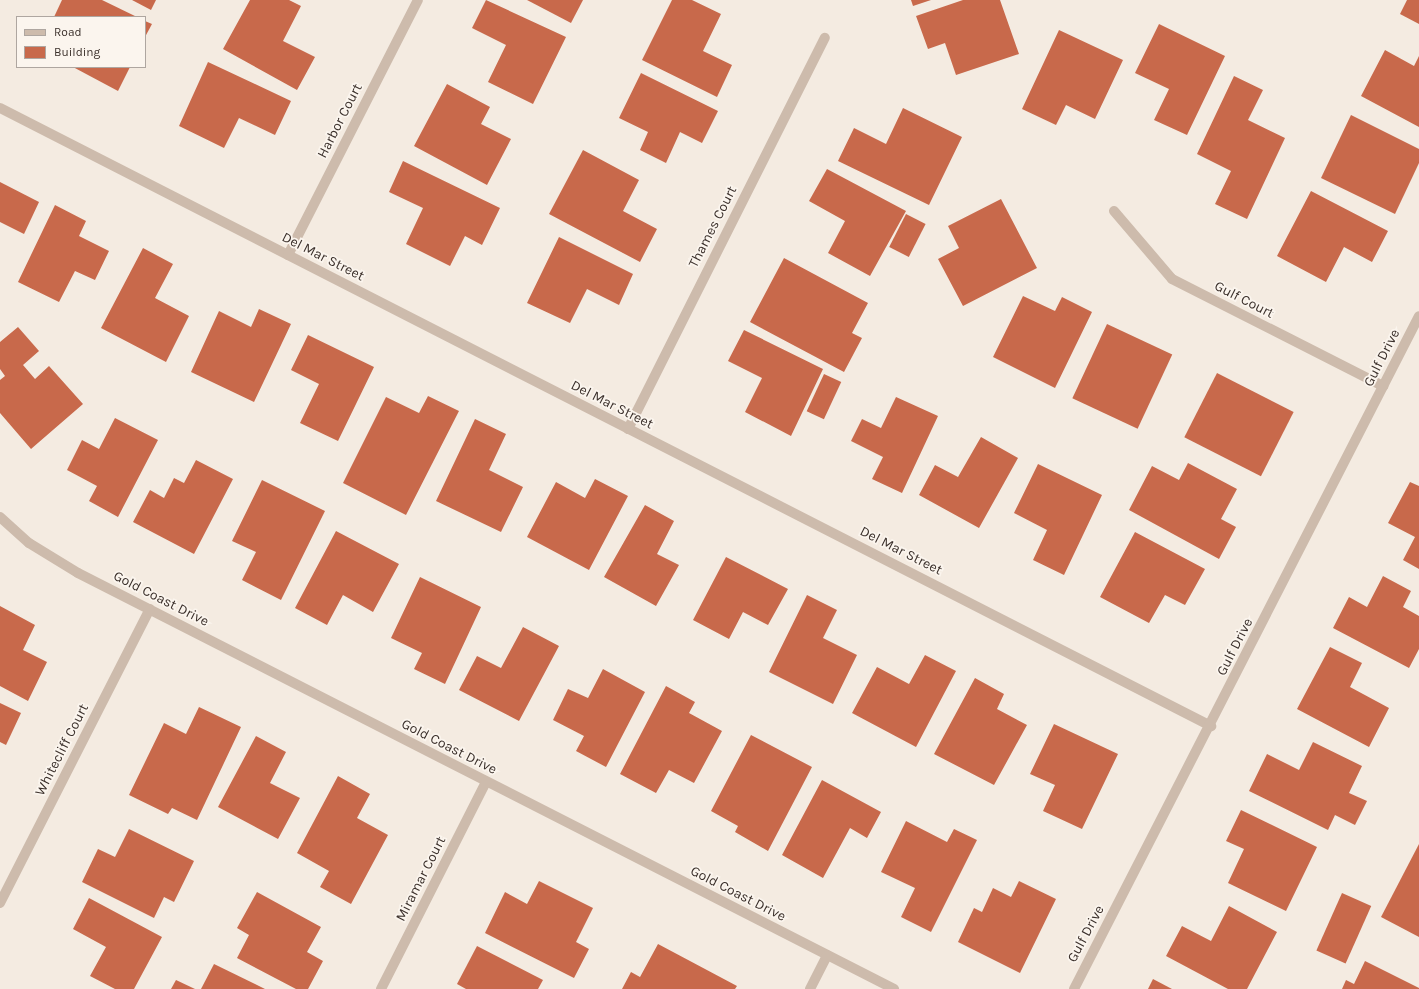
<!DOCTYPE html>
<style>
body{margin:0}
#map{position:relative;width:1419px;height:989px;overflow:hidden;background:#f4ebe1;font-family:Karla,sans-serif}
div>[style]{position:absolute}
.building>*{inset:0;background:#c8694b;transform-origin:0 0}
.minor>*{height:10px;margin:-5px;padding:0 5px;transform-origin:5px;border-radius:5px;background:#cdbbac}
span{translate:-50% -50%;white-space:nowrap;text-align:center;line-height:1.15;-webkit-text-stroke:3.5px #fbf5ee;paint-order:stroke}
.street-label{font-size:14px;color:#3b302b}
.legend{position:absolute;left:16px;top:16px;width:130px;height:52px;box-sizing:border-box;background:#fbf5ee;border:1px solid #aea6a0;margin:0;padding:5px 7px;list-style:none;font-size:12px;color:#3b302b}
.legend li{display:flex;align-items:center;gap:8px;height:20px}
.legend b{width:20px;border:1px solid #aea6a0}
</style>
<div id="map">
<div class="building">
<div style="clip-path:polygon(62px 0,102px 0,137px 17px,54px 17px)"></div>
<div style="clip-path:polygon(132px 0,156px 0,151px 10px)"></div>
<div style="clip-path:polygon(250px 0,289px 0,301px 6px,283px 41px,315px 57px,297px 90px,223px 49px)"></div>
<div style="clip-path:polygon(486px 0,566px 37px,533px 104px,488px 82px,506px 45px,472px 28px)"></div>
<div style="clip-path:polygon(527px 0,583px 0,571px 23px)"></div>
<div style="clip-path:polygon(672px 0,692px 0,721px 14px,703px 51px,732px 65px,717px 97px,642px 60px)"></div>
<div style="clip-path:polygon(911px 0,931px 0,913px 6px)"></div>
<div style="clip-path:polygon(963px 0,1000px 0,1019px 54px,956px 75px,945px 43px,928px 49px,916px 16px)"></div>
<div style="clip-path:polygon(1407px 0,1419px 0,1419px 24px,1400px 14px)"></div>
<div style="clip-path:polygon(145px 21px,152px 24px,145px 37px)"></div>
<div style="clip-path:polygon(1159px 24px,1225px 56px,1187px 135px,1154px 120px,1169px 89px,1135px 73px)"></div>
<div style="clip-path:polygon(1059px 30px,1123px 60px,1095px 119px,1066px 105px,1056px 125px,1022px 109px)"></div>
<div style="clip-path:polygon(1385px 50px,1414px 66px,1419px 56px,1419px 127px,1361px 96px)"></div>
<div style="clip-path:polygon(208px 62px,291px 101px,275px 135px,239px 118px,224px 148px,179px 126px)"></div>
<div style="clip-path:polygon(73px 67px,130px 67px,118px 91px)"></div>
<div style="clip-path:polygon(641px 73px,718px 111px,702px 143px,680px 132px,666px 163px,640px 150px,648px 132px,619px 118px)"></div>
<div style="clip-path:polygon(1234px 76px,1263px 90px,1248px 120px,1285px 138px,1247px 219px,1215px 204px,1231px 171px,1197px 154px)"></div>
<div style="clip-path:polygon(447px 84px,490px 107px,481px 124px,511px 139px,487px 185px,414px 146px)"></div>
<div style="clip-path:polygon(903px 108px,962px 137px,929px 205px,838px 161px,854px 128px,886px 144px)"></div>
<div style="clip-path:polygon(1351px 115px,1419px 149px,1419px 163px,1395px 214px,1321px 178px)"></div>
<div style="clip-path:polygon(583px 150px,639px 180px,623px 211px,657px 229px,640px 262px,549px 214px)"></div>
<div style="clip-path:polygon(403px 161px,500px 208px,482px 245px,465px 236px,450px 266px,406px 244px,423px 208px,389px 192px)"></div>
<div style="clip-path:polygon(827px 169px,906px 211px,870px 276px,828px 253px,845px 221px,809px 201px)"></div>
<div style="clip-path:polygon(0 182px,39px 202px,24px 234px,0 222px)"></div>
<div style="clip-path:polygon(1311px 191px,1388px 231px,1372px 262px,1344px 247px,1326px 282px,1277px 256px)"></div>
<div style="clip-path:polygon(1001px 199px,1037px 268px,963px 306px,938px 259px,959px 248px,948px 226px)"></div>
<div style="clip-path:polygon(55px 205px,86px 221px,79px 236px,109px 251px,95px 280px,75px 271px,59px 302px,18px 282px)"></div>
<div style="left:906px;top:214px;width:22px;height:37px;rotate:27deg"></div>
<div style="clip-path:polygon(559px 237px,633px 274px,619px 305px,587px 289px,570px 323px,527px 303px)"></div>
<div style="clip-path:polygon(143px 248px,173px 264px,155px 298px,189px 316px,166px 362px,101px 328px)"></div>
<div style="clip-path:polygon(784px 258px,868px 303px,852px 333px,862px 338px,844px 372px,750px 322px)"></div>
<div style="clip-path:polygon(1023px 296px,1055px 311px,1062px 297px,1092px 312px,1055px 388px,993px 357px)"></div>
<div style="clip-path:polygon(259px 309px,291px 324px,254px 402px,191px 372px,219px 311px,251px 327px)"></div>
<div style="left:1107px;top:324px;width:72px;height:82px;rotate:25deg"></div>
<div style="clip-path:polygon(18px 327px,39px 351px,23px 365px,35px 379px,49px 366px,83px 404px,31px 449px,0 413px,0 380px,5px 376px,0 369px,0 342px)"></div>
<div style="clip-path:polygon(744px 330px,823px 369px,791px 436px,745px 412px,762px 378px,728px 361px)"></div>
<div style="clip-path:polygon(308px 335px,374px 367px,338px 441px,300px 423px,319px 384px,291px 370px)"></div>
<div style="left:1217px;top:373px;width:86px;height:72px;rotate:27deg"></div>
<div style="left:824px;top:374px;width:19px;height:41px;rotate:25deg"></div>
<div style="clip-path:polygon(428px 396px,459px 411px,406px 515px,343px 483px,386px 397px,419px 413px)"></div>
<div style="clip-path:polygon(896px 397px,938px 416px,902px 493px,872px 479px,883px 457px,851px 441px,862px 419px,881px 428px)"></div>
<div style="clip-path:polygon(115px 418px,158px 440px,118px 517px,89px 501px,97px 486px,67px 470px,82px 440px,99px 449px)"></div>
<div style="clip-path:polygon(475px 419px,506px 434px,489px 470px,523px 487px,501px 532px,436px 501px)"></div>
<div style="clip-path:polygon(981px 437px,1018px 458px,979px 528px,919px 495px,935px 465px,958px 477px)"></div>
<div style="clip-path:polygon(196px 460px,233px 479px,194px 554px,133px 522px,150px 490px,164px 498px,174px 478px,184px 483px)"></div>
<div style="clip-path:polygon(1188px 463px,1237px 489px,1221px 519px,1236px 527px,1219px 559px,1129px 510px,1152px 466px,1179px 480px)"></div>
<div style="clip-path:polygon(1038px 464px,1102px 495px,1064px 575px,1033px 560px,1047px 530px,1014px 513px)"></div>
<div style="clip-path:polygon(595px 479px,628px 496px,589px 570px,527px 537px,556px 482px,585px 498px)"></div>
<div style="clip-path:polygon(262px 480px,325px 511px,281px 600px,242px 580px,256px 552px,232px 541px)"></div>
<div style="clip-path:polygon(1410px 482px,1419px 486px,1419px 569px,1403px 560px,1415px 537px,1388px 523px)"></div>
<div style="clip-path:polygon(645px 505px,674px 521px,657px 554px,679px 565px,656px 606px,604px 577px)"></div>
<div style="clip-path:polygon(336px 531px,399px 564px,373px 612px,343px 595px,327px 625px,295px 608px)"></div>
<div style="clip-path:polygon(1135px 532px,1205px 569px,1185px 605px,1165px 595px,1149px 623px,1100px 597px)"></div>
<div style="clip-path:polygon(726px 557px,788px 589px,768px 625px,743px 612px,729px 639px,693px 620px)"></div>
<div style="clip-path:polygon(1383px 576px,1411px 591px,1403px 607px,1419px 616px,1419px 649px,1409px 668px,1333px 628px,1349px 597px,1367px 607px)"></div>
<div style="clip-path:polygon(420px 577px,481px 607px,445px 684px,414px 669px,422px 653px,391px 638px)"></div>
<div style="clip-path:polygon(807px 595px,837px 610px,823px 638px,857px 655px,833px 704px,769px 672px)"></div>
<div style="clip-path:polygon(0 606px,35px 625px,23px 650px,47px 662px,28px 701px,0 686px)"></div>
<div style="clip-path:polygon(523px 627px,559px 646px,519px 721px,459px 690px,477px 656px,501px 668px)"></div>
<div style="clip-path:polygon(1330px 647px,1362px 663px,1350px 687px,1389px 708px,1369px 747px,1297px 709px)"></div>
<div style="clip-path:polygon(925px 655px,956px 671px,916px 747px,852px 713px,877px 667px,909px 684px)"></div>
<div style="clip-path:polygon(603px 669px,645px 692px,606px 767px,576px 751px,584px 736px,553px 720px,568px 689px,588px 698px)"></div>
<div style="clip-path:polygon(975px 678px,1004px 694px,997px 709px,1027px 725px,994px 785px,934px 754px)"></div>
<div style="clip-path:polygon(666px 686px,695px 702px,689px 713px,722px 731px,694px 783px,669px 770px,656px 793px,620px 774px)"></div>
<div style="clip-path:polygon(0 703px,21px 713px,6px 745px,0 742px)"></div>
<div style="clip-path:polygon(199px 707px,241px 727px,197px 820px,172px 808px,168px 814px,129px 795px,164px 723px,186px 734px)"></div>
<div style="clip-path:polygon(1054px 724px,1118px 754px,1082px 829px,1043px 811px,1055px 785px,1030px 774px)"></div>
<div style="clip-path:polygon(751px 735px,812px 767px,768px 851px,735px 832px,738px 826px,711px 811px)"></div>
<div style="clip-path:polygon(256px 736px,286px 752px,270px 783px,300px 798px,278px 839px,218px 807px)"></div>
<div style="clip-path:polygon(1313px 742px,1362px 766px,1349px 793px,1367px 801px,1355px 825px,1335px 815px,1328px 830px,1249px 791px,1267px 754px,1299px 770px)"></div>
<div style="clip-path:polygon(338px 776px,370px 794px,357px 818px,388px 835px,351px 904px,320px 887px,329px 871px,297px 853px)"></div>
<div style="clip-path:polygon(822px 780px,881px 812px,867px 838px,850px 828px,823px 878px,782px 855px)"></div>
<div style="clip-path:polygon(1241px 810px,1317px 847px,1286px 911px,1228px 883px,1244px 849px,1226px 841px)"></div>
<div style="clip-path:polygon(906px 821px,947px 842px,954px 829px,977px 840px,931px 932px,901px 917px,915px 888px,881px 872px)"></div>
<div style="clip-path:polygon(129px 829px,194px 861px,174px 902px,164px 897px,154px 918px,82px 882px,98px 849px,115px 857px)"></div>
<div style="clip-path:polygon(1419px 844px,1419px 937px,1381px 917px)"></div>
<div style="clip-path:polygon(539px 881px,593px 908px,576px 942px,589px 949px,574px 978px,485px 933px,505px 892px,527px 904px)"></div>
<div style="clip-path:polygon(1019px 881px,1056px 899px,1020px 973px,958px 942px,974px 908px,982px 912px,993px 888px,1011px 897px)"></div>
<div style="clip-path:polygon(257px 892px,321px 927px,307px 952px,323px 961px,308px 989px,296px 989px,237px 958px,249px 935px,237px 928px)"></div>
<div style="left:1342px;top:893px;width:32px;height:63px;rotate:24deg"></div>
<div style="clip-path:polygon(89px 898px,162px 937px,134px 989px,115px 989px,90px 976px,106px 947px,73px 929px)"></div>
<div style="clip-path:polygon(1229px 906px,1277px 932px,1247px 989px,1228px 989px,1166px 956px,1182px 926px,1211px 941px)"></div>
<div style="clip-path:polygon(658px 944px,737px 986px,735px 989px,622px 989px,631px 972px,640px 977px)"></div>
<div style="clip-path:polygon(477px 946px,543px 980px,538px 989px,466px 989px,457px 984px)"></div>
<div style="clip-path:polygon(1365px 961px,1419px 988px,1419px 989px,1342px 989px,1346px 980px,1354px 984px)"></div>
<div style="clip-path:polygon(214px 964px,265px 989px,201px 989px)"></div>
<div style="clip-path:polygon(1153px 979px,1172px 989px,1148px 989px)"></div>
<div style="clip-path:polygon(176px 980px,195px 989px,171px 989px)"></div>
</div>
<div class="minor">
<div style="left:0;top:108px;width:1360px;rotate:27.04deg"></div>
<div style="left:1114px;top:211px;width:89px;rotate:49.5deg"></div>
<div style="left:1172px;top:279px;width:237px;rotate:26.9deg"></div>
<div style="left:288px;top:255px;width:286px;rotate:-63deg"></div>
<div style="left:628px;top:429px;width:438px;rotate:-63.3deg"></div>
<div style="left:0;top:517px;width:39px;rotate:42deg"></div>
<div style="left:29px;top:543px;width:57px;rotate:31.5deg"></div>
<div style="left:78px;top:573px;width:916px;rotate:27.01deg"></div>
<div style="left:0;top:903px;width:330px;rotate:-63deg"></div>
<div style="left:381px;top:989px;width:232px;rotate:-63.1deg"></div>
<div style="left:810px;top:989px;width:38px;rotate:-63deg"></div>
<div style="left:1074px;top:989px;width:756px;rotate:-62.86deg"></div>
</div>
<div class="street-label">
<span style="left:340px;top:121px;rotate:-63deg">Harbor Court</span>
<span style="left:713px;top:227px;rotate:-63deg">Thames Court</span>
<span style="left:323px;top:257px;rotate:27deg">Del Mar Street</span>
<span style="left:1244px;top:300px;rotate:27deg">Gulf Court</span>
<span style="left:1382px;top:358px;rotate:-63deg">Gulf Drive</span>
<span style="left:612px;top:405px;rotate:27deg">Del Mar Street</span>
<span style="left:901px;top:551px;rotate:27deg">Del Mar Street</span>
<span style="left:161px;top:599px;rotate:27deg">Gold Coast Drive</span>
<span style="left:1235px;top:647px;rotate:-63deg">Gulf Drive</span>
<span style="left:449px;top:747px;rotate:27deg">Gold Coast Drive</span>
<span style="left:62px;top:750px;rotate:-63deg">Whitecliff Court</span>
<span style="left:421px;top:879px;rotate:-63deg">Miramar Court</span>
<span style="left:738px;top:894px;rotate:27deg">Gold Coast Drive</span>
<span style="left:1086px;top:934px;rotate:-62deg">Gulf Drive</span>
</div>
<ul class="legend">
<li><b style="height:5px;background:#cdbbac"></b>Road</li>
<li><b style="height:11px;background:#c8694b"></b>Building</li>
</ul>
</div>
